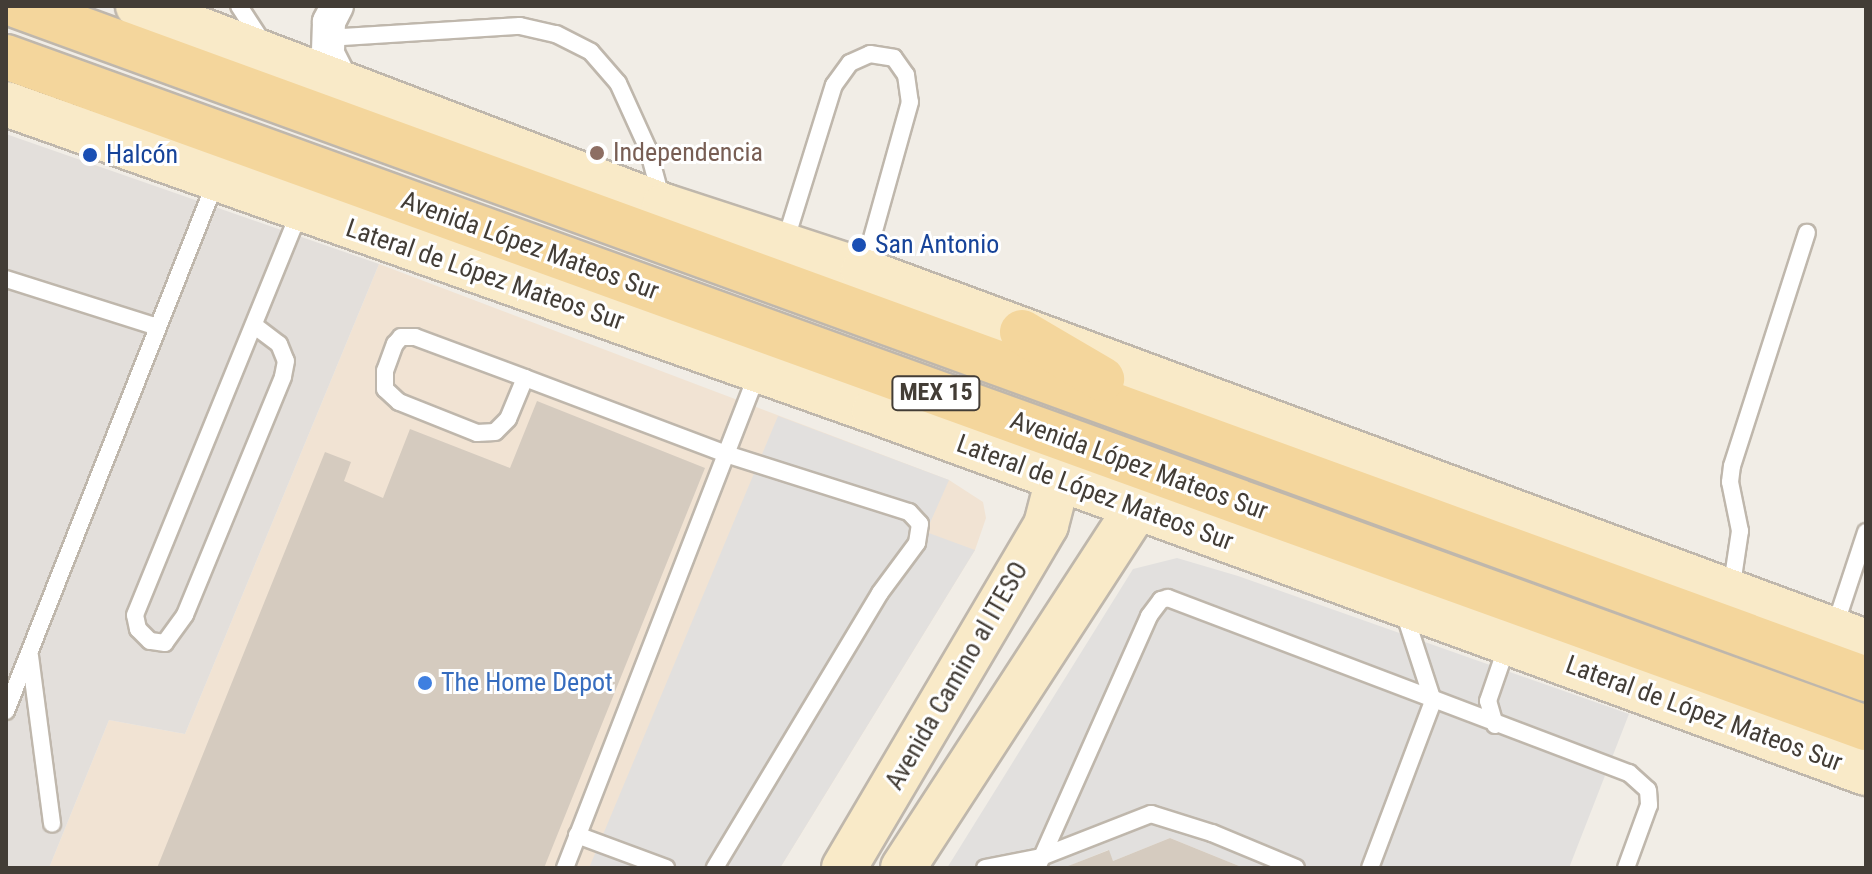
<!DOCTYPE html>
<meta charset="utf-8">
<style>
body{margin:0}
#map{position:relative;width:1872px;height:874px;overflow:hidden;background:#f1ede6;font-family:"Roboto Condensed",sans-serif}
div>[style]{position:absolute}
.commercial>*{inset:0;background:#f1e3d3}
.industrial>*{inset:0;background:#e3dfdb}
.parking>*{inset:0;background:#e2e0de}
.building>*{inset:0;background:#d5cbbf}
.roads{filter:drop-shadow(2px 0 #bfb7ac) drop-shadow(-2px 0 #bfb7ac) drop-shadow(0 2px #bfb7ac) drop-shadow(0 -2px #bfb7ac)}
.lane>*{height:16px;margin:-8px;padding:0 8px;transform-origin:8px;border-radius:8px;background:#fff}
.street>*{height:32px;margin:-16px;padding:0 16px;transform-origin:16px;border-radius:16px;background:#fff}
.secondary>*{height:44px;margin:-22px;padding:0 22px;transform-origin:22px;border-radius:22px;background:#f9eac8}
.primary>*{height:44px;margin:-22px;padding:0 22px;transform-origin:22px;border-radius:22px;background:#f4d69c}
.dots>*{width:22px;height:22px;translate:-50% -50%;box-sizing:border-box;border:4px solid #fff;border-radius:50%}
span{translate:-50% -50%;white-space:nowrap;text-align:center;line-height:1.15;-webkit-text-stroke:6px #fff;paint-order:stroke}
.shield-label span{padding:2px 6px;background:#fff;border:2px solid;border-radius:6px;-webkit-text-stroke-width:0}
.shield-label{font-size:24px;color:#433d36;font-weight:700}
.education-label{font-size:26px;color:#785e54}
.left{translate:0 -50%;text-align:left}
.transit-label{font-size:26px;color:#164399}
.street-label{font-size:26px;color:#433d36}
.shop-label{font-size:26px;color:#366cbe}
.frame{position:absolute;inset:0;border:8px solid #433d36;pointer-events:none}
</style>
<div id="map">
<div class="commercial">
<div style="clip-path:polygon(379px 264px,949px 480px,983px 502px,986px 518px,975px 550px,780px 868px,49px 868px,109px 720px,185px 734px)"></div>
</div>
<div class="industrial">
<div style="clip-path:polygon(6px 134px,379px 264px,185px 734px,109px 720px,49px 868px,6px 868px)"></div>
</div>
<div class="parking">
<div style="clip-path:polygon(778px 416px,949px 480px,926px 532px,975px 550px,780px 868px,589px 868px)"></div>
<div style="clip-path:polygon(1177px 558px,1238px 576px,1629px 714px,1569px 868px,1244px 868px,1170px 838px,1113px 861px,1108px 850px,1064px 868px,947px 868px,1133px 569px)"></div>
</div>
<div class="building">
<div style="clip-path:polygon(537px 401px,705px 468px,544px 868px,157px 868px,325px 452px,351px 462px,344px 481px,383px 498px,410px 429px,510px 468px)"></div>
<div style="clip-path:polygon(1170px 838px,1244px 868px,1063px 868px,1109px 850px,1113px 861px)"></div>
</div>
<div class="roads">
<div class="lane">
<div style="left:239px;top:6px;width:44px;rotate:57deg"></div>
<div style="left:327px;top:38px;width:193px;rotate:-3.6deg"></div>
<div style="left:520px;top:26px;width:37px;rotate:13deg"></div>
<div style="left:556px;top:34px;width:39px;rotate:27deg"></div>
<div style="left:591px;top:52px;width:41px;rotate:48.9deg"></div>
<div style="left:618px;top:83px;width:72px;rotate:65.6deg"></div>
<div style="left:648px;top:149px;width:54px;rotate:74.9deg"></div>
<div style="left:785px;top:242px;width:164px;rotate:-72.7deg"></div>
<div style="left:834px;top:85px;width:27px;rotate:-54deg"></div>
<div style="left:850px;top:63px;width:22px;rotate:-24deg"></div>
<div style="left:870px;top:54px;width:24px;rotate:9deg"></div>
<div style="left:894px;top:58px;width:21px;rotate:55deg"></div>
<div style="left:906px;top:75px;width:27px;rotate:82deg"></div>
<div style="left:910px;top:102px;width:174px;rotate:105.6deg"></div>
<div style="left:6px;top:279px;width:158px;rotate:17.6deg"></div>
<div style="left:255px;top:326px;width:30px;rotate:37deg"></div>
<div style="left:279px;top:344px;width:18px;rotate:68deg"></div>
<div style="left:286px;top:361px;width:16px;rotate:101deg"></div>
<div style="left:283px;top:377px;width:257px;rotate:112.4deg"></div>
<div style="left:185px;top:615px;width:34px;rotate:126deg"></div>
<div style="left:165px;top:643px;width:15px;rotate:-172deg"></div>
<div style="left:150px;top:641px;width:17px;rotate:-135deg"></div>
<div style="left:138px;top:629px;width:14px;rotate:-102deg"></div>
<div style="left:135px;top:615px;width:436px;rotate:-67.8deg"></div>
<div style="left:525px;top:378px;width:44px;rotate:112.5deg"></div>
<div style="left:508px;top:419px;width:18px;rotate:135deg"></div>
<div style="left:495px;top:432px;width:18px;rotate:177deg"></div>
<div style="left:477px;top:433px;width:84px;rotate:-158.3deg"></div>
<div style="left:399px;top:402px;width:19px;rotate:-137deg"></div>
<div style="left:385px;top:389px;width:18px;rotate:-90deg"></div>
<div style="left:385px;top:371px;width:29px;rotate:-70deg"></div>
<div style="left:395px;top:344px;width:9px;rotate:-49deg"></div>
<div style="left:401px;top:337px;width:14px"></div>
<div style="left:415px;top:337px;width:117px;rotate:20.4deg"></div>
<div style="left:525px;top:378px;width:215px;rotate:20.7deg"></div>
<div style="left:726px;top:454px;width:192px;rotate:17.6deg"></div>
<div style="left:909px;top:512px;width:16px;rotate:47deg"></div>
<div style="left:920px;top:524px;width:19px;rotate:99deg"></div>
<div style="left:917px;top:543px;width:62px;rotate:126.5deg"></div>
<div style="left:880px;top:593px;width:321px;rotate:121deg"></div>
<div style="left:1731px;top:591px;width:61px;rotate:-81.5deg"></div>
<div style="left:1740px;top:531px;width:50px;rotate:-101.5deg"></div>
<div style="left:1730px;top:482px;width:16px;rotate:-83deg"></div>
<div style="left:1732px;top:466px;width:245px;rotate:-72.2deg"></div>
<div style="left:1834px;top:629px;width:102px;rotate:-71.7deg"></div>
<div style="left:30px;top:656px;width:169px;rotate:82.5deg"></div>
<div style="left:6px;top:711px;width:570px;rotate:-68.39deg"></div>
<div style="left:1495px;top:725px;width:25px;rotate:-106deg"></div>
<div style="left:1488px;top:701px;width:61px;rotate:-71deg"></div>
<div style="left:577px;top:835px;width:95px;rotate:20.3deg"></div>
<div style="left:565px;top:868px;width:532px;rotate:-68.74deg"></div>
<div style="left:985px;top:868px;width:57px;rotate:-11.1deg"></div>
<div style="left:1041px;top:857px;width:118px;rotate:-21.4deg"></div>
<div style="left:1151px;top:814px;width:64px;rotate:17.3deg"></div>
<div style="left:1212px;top:833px;width:91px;rotate:22.6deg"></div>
<div style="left:1037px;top:868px;width:276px;rotate:-66deg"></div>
<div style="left:1149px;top:616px;width:20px;rotate:-53deg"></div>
<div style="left:1161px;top:600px;width:7px;rotate:-16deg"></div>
<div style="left:1168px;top:598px;width:493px;rotate:20.8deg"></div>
<div style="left:1629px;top:773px;width:25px;rotate:42deg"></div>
<div style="left:1648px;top:790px;width:15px;rotate:86deg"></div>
<div style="left:1649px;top:805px;width:67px;rotate:110.1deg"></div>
<div style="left:1370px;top:868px;width:178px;rotate:-69.3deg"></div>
<div style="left:1433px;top:701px;width:97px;rotate:-108.1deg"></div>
</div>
<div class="street">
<div style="left:337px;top:6px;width:18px;rotate:117deg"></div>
<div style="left:329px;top:22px;width:32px;rotate:92deg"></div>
<div style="left:328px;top:54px;width:33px;rotate:63deg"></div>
</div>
<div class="secondary">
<div style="left:138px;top:6px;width:563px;rotate:20.82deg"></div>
<div style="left:664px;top:206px;width:209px;rotate:18.1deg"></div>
<div style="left:863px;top:271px;width:1069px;rotate:20.3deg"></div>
<div style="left:6px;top:104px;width:921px;rotate:19.48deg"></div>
<div style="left:874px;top:411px;width:1056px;rotate:20.05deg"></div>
<div style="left:844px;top:868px;width:398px;rotate:-59.5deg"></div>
<div style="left:1046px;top:525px;width:48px;rotate:-75.4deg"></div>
<div style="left:903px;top:868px;width:429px;rotate:-57deg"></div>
</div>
<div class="primary">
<div style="left:18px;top:6px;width:1967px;rotate:20.01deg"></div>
<div style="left:6px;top:57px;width:1977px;rotate:19.84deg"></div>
<div style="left:1022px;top:332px;width:93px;rotate:30.4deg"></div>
</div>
</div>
<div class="dots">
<div style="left:597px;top:153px;background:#8d6e63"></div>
<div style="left:90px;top:155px;background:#1a4fb4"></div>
<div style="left:859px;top:245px;background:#1a4fb4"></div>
<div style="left:425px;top:683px;background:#3f7fe0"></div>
</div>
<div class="shield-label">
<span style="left:936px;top:393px">MEX 15</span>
</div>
<div class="education-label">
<span class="left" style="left:613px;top:153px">Independencia</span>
</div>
<div class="transit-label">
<span class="left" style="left:106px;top:155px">Halcón</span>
<span class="left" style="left:875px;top:245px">San Antonio</span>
</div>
<div class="street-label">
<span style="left:530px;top:246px;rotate:20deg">Avenida López Mateos Sur</span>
<span style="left:485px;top:275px;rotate:19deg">Lateral de López Mateos Sur</span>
<span style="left:1139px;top:466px;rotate:20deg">Avenida López Mateos Sur</span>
<span style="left:1095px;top:493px;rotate:20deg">Lateral de López Mateos Sur</span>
<span style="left:957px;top:676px;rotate:-60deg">Avenida Camino al ITESO</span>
<span style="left:1704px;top:714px;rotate:20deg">Lateral de López Mateos Sur</span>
</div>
<div class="shop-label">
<span class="left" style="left:441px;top:683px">The Home Depot</span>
</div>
<div class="frame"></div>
</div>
